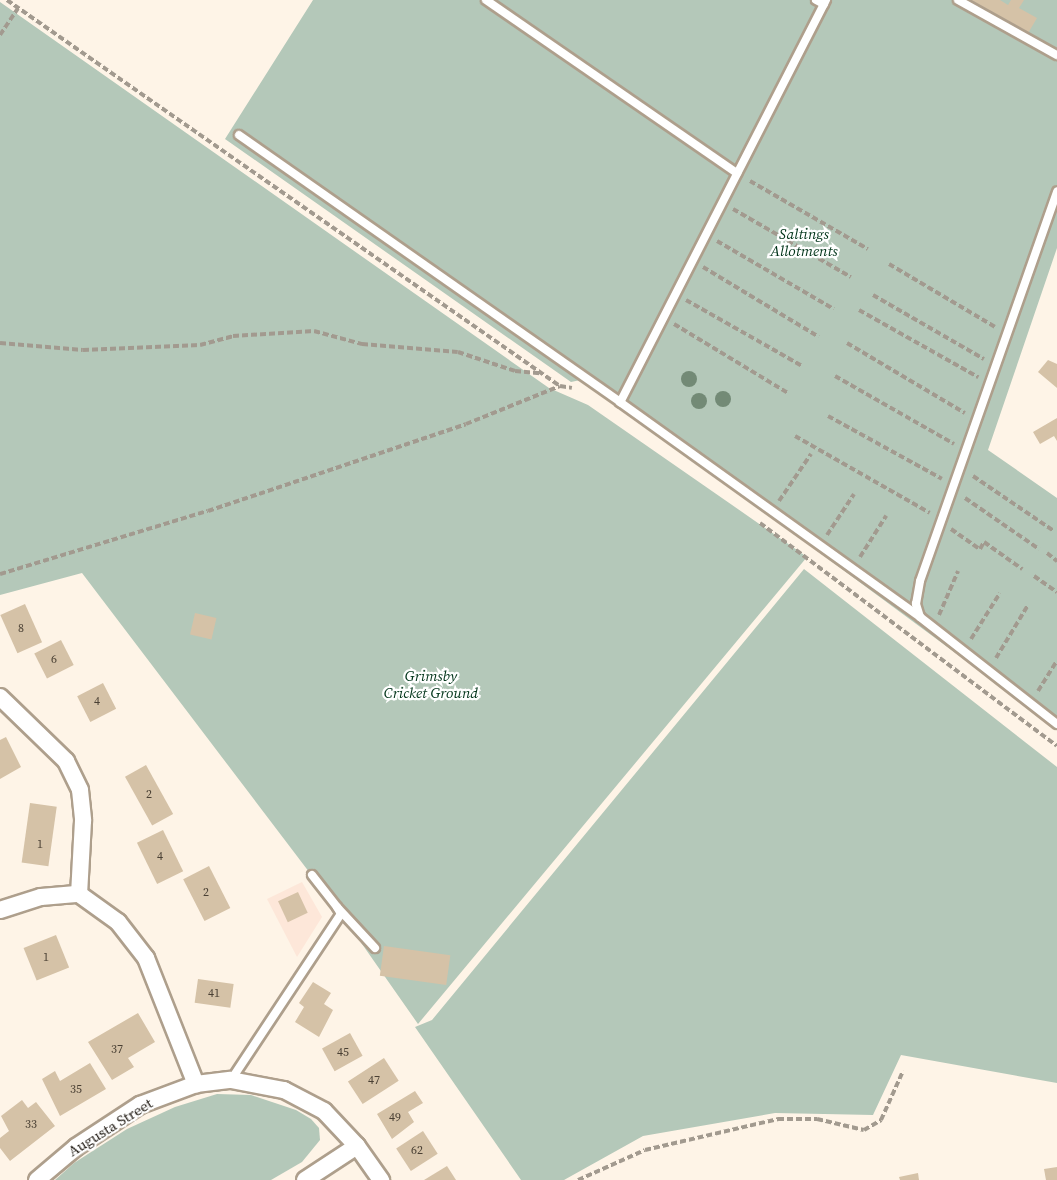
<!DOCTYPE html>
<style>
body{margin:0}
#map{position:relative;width:1057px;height:1180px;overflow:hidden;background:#fef4e7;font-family:"Source Serif 4",serif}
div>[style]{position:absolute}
.industrial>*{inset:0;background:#fde7d9}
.green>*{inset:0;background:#b4c8b9}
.building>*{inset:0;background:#d5c2a7;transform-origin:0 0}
.path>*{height:4px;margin-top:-2px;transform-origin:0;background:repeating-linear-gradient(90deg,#a29a8f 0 6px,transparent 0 9px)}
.roads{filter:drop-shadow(2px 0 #ae9f8c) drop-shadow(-2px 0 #ae9f8c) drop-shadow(0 2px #ae9f8c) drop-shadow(0 -2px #ae9f8c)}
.lane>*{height:8px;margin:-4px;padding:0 4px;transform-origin:4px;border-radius:4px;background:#fff}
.street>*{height:16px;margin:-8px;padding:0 8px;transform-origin:8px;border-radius:8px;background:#fff}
.trees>*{width:16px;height:16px;margin:-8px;border-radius:50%;background:#738a76}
span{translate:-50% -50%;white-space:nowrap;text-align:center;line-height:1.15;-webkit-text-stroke:4.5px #fff;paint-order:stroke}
.number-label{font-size:12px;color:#4a4034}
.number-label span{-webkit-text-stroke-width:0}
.park-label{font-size:15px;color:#013419;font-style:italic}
.street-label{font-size:15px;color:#1b150e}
</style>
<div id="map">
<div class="industrial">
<div style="clip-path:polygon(302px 882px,322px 917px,297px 957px,267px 899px)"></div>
</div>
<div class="green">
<div style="clip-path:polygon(313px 0,1057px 0,1057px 248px,988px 450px,1057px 498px,1057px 728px,585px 379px,571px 382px,225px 139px)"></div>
<div style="clip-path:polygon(0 2px,549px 388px,588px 405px,807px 557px,418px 1024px,341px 914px,82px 573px,0 595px)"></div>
<div style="clip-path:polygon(804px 569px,1057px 767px,1057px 1083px,901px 1055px,873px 1115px,775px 1113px,643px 1136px,564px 1180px,521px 1180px,415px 1027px,432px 1020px)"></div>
<div style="clip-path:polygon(217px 1094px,251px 1095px,296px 1110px,311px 1119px,319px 1128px,320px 1140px,302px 1162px,271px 1180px,55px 1180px,74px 1163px,127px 1129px,175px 1107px)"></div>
</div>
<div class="building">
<div style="clip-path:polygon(967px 0,1000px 0,1008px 5px,1011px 0,1024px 0,1019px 8px,1037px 18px,1027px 35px)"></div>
<div style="clip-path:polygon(1048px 360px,1057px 364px,1057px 388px,1038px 372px)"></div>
<div style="clip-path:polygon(1057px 418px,1057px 441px,1054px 436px,1040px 444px,1033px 432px)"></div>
<div style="left:25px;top:604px;width:42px;height:27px;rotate:66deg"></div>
<div style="left:195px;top:613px;width:22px;height:22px;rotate:13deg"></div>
<div style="left:61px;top:640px;width:28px;height:30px;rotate:63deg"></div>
<div style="left:103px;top:683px;width:29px;height:29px;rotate:63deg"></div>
<div style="clip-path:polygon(6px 737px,21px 767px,0 779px,0 740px)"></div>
<div style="left:146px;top:765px;width:56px;height:24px;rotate:61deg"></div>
<div style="left:30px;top:803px;width:27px;height:60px;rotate:8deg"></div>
<div style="left:163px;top:830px;width:46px;height:29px;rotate:64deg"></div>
<div style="left:209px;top:866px;width:47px;height:29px;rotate:63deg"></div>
<div style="left:298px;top:892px;width:23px;height:22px;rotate:65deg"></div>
<div style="left:56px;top:935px;width:35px;height:35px;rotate:68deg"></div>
<div style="left:384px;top:946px;width:67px;height:30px;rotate:8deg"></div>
<div style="left:198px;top:979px;width:36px;height:24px;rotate:8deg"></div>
<div style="clip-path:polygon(313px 982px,331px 993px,324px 1004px,333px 1010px,319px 1037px,295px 1022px,304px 1007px,299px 1003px)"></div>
<div style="clip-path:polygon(138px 1013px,155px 1042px,128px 1058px,134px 1067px,112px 1080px,88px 1042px)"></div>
<div style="left:350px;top:1033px;width:26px;height:32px;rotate:61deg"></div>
<div style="left:384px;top:1058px;width:27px;height:43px;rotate:57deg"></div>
<div style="clip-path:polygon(90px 1063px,106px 1089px,60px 1116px,42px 1079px,55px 1071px,60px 1081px)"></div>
<div style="clip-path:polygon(415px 1091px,423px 1103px,408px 1112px,414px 1122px,392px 1139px,377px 1114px)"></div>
<div style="clip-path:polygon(22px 1100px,28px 1108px,36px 1102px,55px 1126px,10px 1161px,0 1148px,0 1138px,9px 1131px,1px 1116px)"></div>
<div style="left:423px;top:1131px;width:27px;height:32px;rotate:57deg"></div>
<div style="clip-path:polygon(447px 1166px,456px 1180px,424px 1180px)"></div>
<div style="clip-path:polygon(1057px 1167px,1057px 1180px,1046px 1180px,1044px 1169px)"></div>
<div style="clip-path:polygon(918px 1173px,919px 1180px,900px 1180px,899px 1177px)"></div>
</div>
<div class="path">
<div style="left:7px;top:0;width:674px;rotate:34.92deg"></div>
<div style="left:560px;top:386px;width:12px;rotate:9deg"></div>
<div style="left:0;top:35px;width:32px;rotate:-56deg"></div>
<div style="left:750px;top:181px;width:136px;rotate:30deg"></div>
<div style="left:733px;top:209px;width:136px;rotate:30deg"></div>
<div style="left:717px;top:241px;width:135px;rotate:30.2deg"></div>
<div style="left:889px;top:264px;width:123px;rotate:30.7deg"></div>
<div style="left:703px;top:267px;width:135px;rotate:31.1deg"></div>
<div style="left:873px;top:295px;width:128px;rotate:30deg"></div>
<div style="left:686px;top:300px;width:133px;rotate:29.6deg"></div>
<div style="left:859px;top:310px;width:137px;rotate:29.4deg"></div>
<div style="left:674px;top:324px;width:133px;rotate:31.2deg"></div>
<div style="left:0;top:343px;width:83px;rotate:4.8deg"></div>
<div style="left:83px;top:350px;width:117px;rotate:-2.4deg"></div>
<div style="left:200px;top:345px;width:34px;rotate:-15deg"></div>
<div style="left:233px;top:336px;width:81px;rotate:-3.5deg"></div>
<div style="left:314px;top:331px;width:50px;rotate:15.2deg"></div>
<div style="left:362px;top:344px;width:96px;rotate:4.8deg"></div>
<div style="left:458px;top:352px;width:60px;rotate:18.4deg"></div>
<div style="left:515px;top:371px;width:25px;rotate:5deg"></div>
<div style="left:847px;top:343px;width:137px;rotate:30.7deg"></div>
<div style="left:835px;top:376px;width:137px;rotate:29.7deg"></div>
<div style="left:828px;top:416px;width:130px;rotate:28.9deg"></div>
<div style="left:795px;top:436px;width:155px;rotate:29.7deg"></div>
<div style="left:973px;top:476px;width:98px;rotate:34.2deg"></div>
<div style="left:965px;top:498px;width:90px;rotate:34.6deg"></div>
<div style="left:779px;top:501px;width:57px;rotate:-55.8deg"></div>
<div style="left:760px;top:523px;width:371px;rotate:36.9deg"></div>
<div style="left:951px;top:529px;width:35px;rotate:35deg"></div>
<div style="left:980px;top:549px;width:8px;rotate:-60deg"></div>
<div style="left:984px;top:542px;width:47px;rotate:35.4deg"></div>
<div style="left:827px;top:535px;width:49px;rotate:-56.6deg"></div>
<div style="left:1047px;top:553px;width:13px;rotate:39deg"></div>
<div style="left:860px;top:557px;width:49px;rotate:-57.6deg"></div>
<div style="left:0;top:574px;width:217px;rotate:-16.9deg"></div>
<div style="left:208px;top:511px;width:272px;rotate:-18.6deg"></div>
<div style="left:466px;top:424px;width:101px;rotate:-22deg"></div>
<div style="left:1034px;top:576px;width:28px;rotate:35deg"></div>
<div style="left:939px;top:615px;width:48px;rotate:-66.6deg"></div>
<div style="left:971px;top:639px;width:54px;rotate:-57.8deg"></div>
<div style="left:996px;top:658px;width:62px;rotate:-58.9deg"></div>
<div style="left:1038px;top:691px;width:36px;rotate:-58deg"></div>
<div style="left:578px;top:1180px;width:73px;rotate:-24.1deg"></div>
<div style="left:645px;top:1150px;width:137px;rotate:-13.1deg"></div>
<div style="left:778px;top:1119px;width:39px"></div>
<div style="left:817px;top:1119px;width:48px;rotate:13.2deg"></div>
<div style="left:864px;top:1130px;width:20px;rotate:-30deg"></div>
<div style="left:881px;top:1120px;width:54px;rotate:-65.8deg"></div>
</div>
<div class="roads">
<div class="lane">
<div style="left:486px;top:0;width:305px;rotate:34.6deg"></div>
<div style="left:816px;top:0;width:9px;rotate:27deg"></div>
<div style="left:826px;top:0;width:452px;rotate:117.1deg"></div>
<div style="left:620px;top:402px;width:369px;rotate:35.6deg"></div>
<div style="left:920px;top:617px;width:174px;rotate:38deg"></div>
<div style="left:958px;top:0;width:113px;rotate:29.1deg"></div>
<div style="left:239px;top:135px;width:465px;rotate:35deg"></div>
<div style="left:920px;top:617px;width:14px;rotate:-107deg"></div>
<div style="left:916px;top:604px;width:23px;rotate:-80deg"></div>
<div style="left:920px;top:581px;width:413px;rotate:-70.6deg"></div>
<div style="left:312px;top:875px;width:41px;rotate:52deg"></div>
<div style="left:231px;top:1080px;width:199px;rotate:-56.5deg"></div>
<div style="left:341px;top:914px;width:8px;rotate:-120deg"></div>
<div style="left:337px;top:907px;width:56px;rotate:47.2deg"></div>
</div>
<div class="street">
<div style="left:0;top:697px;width:92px;rotate:44.1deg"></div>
<div style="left:66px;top:761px;width:32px;rotate:64deg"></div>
<div style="left:80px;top:790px;width:31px;rotate:84deg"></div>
<div style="left:83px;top:821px;width:73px;rotate:93.1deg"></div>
<div style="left:0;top:910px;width:43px;rotate:-17.6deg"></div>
<div style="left:41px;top:897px;width:38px;rotate:-5deg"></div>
<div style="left:79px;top:894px;width:48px;rotate:35.7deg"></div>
<div style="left:118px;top:922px;width:46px;rotate:52.1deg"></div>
<div style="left:146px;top:958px;width:136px;rotate:68.4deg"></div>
<div style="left:37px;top:1180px;width:51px;rotate:-40.2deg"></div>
<div style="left:76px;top:1147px;width:77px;rotate:-33.3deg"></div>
<div style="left:140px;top:1105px;width:60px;rotate:-20.6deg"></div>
<div style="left:196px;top:1084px;width:35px;rotate:-7deg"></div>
<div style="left:231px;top:1080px;width:54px;rotate:10.7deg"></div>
<div style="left:284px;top:1090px;width:45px;rotate:27.7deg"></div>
<div style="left:324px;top:1111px;width:48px;rotate:46.7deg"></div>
<div style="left:357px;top:1146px;width:42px;rotate:54.8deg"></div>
<div style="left:305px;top:1180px;width:62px;rotate:-33.2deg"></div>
</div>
</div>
<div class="trees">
<div style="left:689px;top:379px"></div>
<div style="left:723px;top:399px"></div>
<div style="left:699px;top:401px"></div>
</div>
<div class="number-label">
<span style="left:21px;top:629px">8</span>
<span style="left:54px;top:660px">6</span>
<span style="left:97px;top:702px">4</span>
<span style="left:149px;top:795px">2</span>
<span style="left:40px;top:845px">1</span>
<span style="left:160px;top:857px">4</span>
<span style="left:206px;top:893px">2</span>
<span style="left:46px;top:958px">1</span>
<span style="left:214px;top:994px">41</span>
<span style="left:117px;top:1050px">37</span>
<span style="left:343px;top:1053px">45</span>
<span style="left:374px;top:1081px">47</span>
<span style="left:76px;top:1090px">35</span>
<span style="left:395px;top:1118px">49</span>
<span style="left:31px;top:1125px">33</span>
<span style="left:417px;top:1151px">62</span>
</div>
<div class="park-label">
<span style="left:804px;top:242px">Saltings<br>Allotments</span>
<span style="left:431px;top:684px">Grimsby<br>Cricket Ground</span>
</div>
<div class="street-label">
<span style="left:110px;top:1127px;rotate:-32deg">Augusta Street</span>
</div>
</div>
